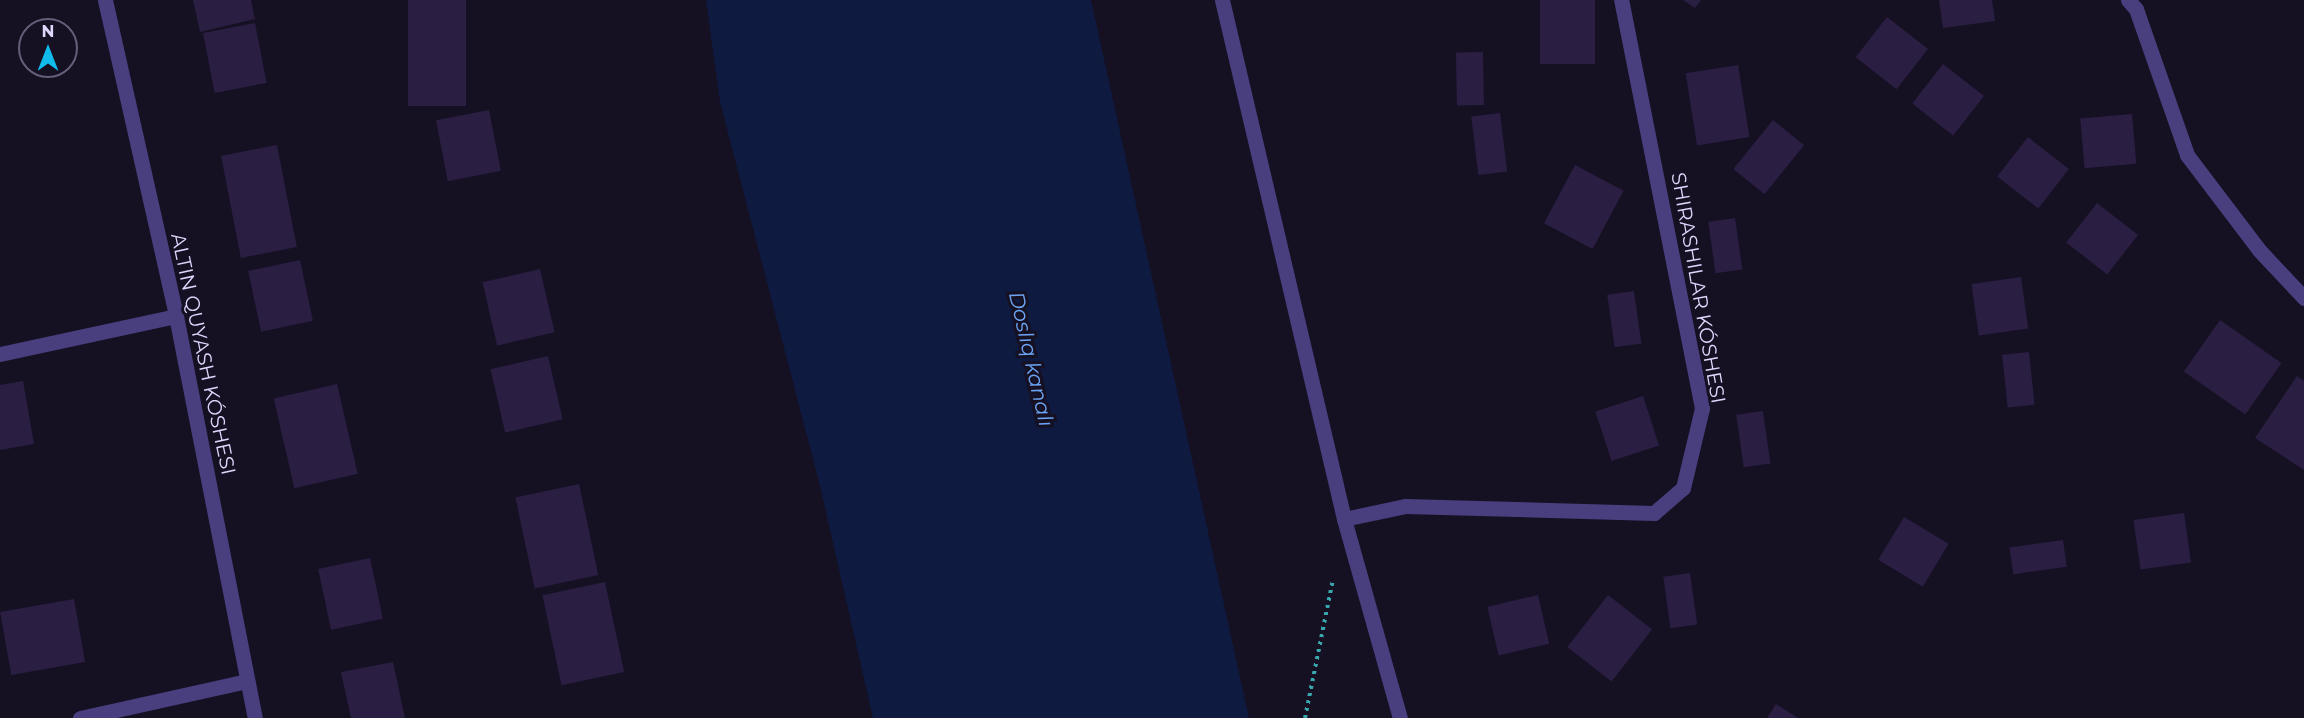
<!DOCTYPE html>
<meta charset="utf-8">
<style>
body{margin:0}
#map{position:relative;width:2304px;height:718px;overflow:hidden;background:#161023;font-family:Montserrat,sans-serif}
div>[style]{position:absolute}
.water>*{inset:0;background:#0e1a3f}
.building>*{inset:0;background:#2a1e43;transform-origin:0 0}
.path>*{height:4px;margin-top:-2px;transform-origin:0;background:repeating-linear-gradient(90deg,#38a7ae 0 3px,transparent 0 7.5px)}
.minor>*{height:15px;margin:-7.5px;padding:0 7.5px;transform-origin:7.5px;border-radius:7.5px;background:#493f7f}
span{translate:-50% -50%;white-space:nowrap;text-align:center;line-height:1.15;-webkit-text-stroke:6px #161023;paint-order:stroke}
.street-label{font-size:20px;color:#dfd6fc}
.water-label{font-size:21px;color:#6ba4f4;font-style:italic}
.north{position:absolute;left:18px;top:18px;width:60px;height:60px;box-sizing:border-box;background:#161023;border:2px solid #665f7a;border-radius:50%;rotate:0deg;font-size:16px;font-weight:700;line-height:24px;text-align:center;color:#dfd6fc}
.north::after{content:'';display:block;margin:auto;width:21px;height:27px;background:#11bcec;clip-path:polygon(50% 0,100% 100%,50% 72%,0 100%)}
</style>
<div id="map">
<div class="water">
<div style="clip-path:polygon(706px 0,1091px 0,1249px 718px,873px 718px,820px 486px,720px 102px)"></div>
</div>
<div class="building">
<div style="clip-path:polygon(193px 0,251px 0,255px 19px,200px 32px)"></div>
<div style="left:408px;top:0;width:58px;height:106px"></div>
<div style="left:1540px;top:0;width:55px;height:64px"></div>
<div style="clip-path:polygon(1683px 0,1701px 0,1695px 8px)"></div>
<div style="clip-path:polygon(1939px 0,1992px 0,1995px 21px,1943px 28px)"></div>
<div style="left:1887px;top:17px;width:52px;height:51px;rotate:38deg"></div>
<div style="left:255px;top:23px;width:61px;height:53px;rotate:79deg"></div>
<div style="left:1483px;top:52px;width:53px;height:27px;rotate:89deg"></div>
<div style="left:1943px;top:64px;width:52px;height:50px;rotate:38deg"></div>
<div style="left:1738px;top:65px;width:73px;height:53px;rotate:81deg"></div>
<div style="left:489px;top:110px;width:62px;height:54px;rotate:79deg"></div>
<div style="left:1500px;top:113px;width:59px;height:29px;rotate:83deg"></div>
<div style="left:2132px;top:114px;width:50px;height:52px;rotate:85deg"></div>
<div style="left:1773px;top:120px;width:40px;height:63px;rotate:39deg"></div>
<div style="left:2028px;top:137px;width:52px;height:50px;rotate:38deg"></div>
<div style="left:277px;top:145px;width:104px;height:57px;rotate:79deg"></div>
<div style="left:1575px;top:165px;width:55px;height:66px;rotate:28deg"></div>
<div style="left:2097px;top:203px;width:52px;height:50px;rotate:38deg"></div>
<div style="left:1735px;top:218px;width:52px;height:27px;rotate:82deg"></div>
<div style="left:300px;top:260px;width:62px;height:53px;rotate:78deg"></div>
<div style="left:540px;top:269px;width:65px;height:59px;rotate:77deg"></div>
<div style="left:2021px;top:277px;width:52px;height:50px;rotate:82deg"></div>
<div style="left:1634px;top:291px;width:53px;height:27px;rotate:82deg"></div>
<div style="left:2220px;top:320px;width:75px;height:63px;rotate:35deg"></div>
<div style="left:2029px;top:352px;width:53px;height:27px;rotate:84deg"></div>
<div style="left:548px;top:356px;width:65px;height:59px;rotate:77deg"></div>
<div style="clip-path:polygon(2297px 376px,2304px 381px,2304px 470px,2255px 438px)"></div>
<div style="clip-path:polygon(23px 381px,34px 444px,0 450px,0 385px)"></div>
<div style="left:337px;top:384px;width:92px;height:65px;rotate:77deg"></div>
<div style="left:1643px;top:396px;width:52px;height:50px;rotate:72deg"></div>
<div style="left:1763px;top:411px;width:53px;height:27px;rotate:82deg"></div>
<div style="left:579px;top:484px;width:93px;height:65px;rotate:78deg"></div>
<div style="left:2184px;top:513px;width:50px;height:51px;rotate:82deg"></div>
<div style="left:1904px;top:517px;width:52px;height:50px;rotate:31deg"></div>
<div style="left:2063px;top:540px;width:27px;height:54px;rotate:82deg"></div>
<div style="left:370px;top:558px;width:62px;height:53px;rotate:78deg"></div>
<div style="left:1690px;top:573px;width:52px;height:27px;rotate:82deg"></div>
<div style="left:605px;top:582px;width:92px;height:64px;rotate:78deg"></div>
<div style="left:1538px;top:595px;width:50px;height:52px;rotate:77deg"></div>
<div style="left:1608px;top:595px;width:56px;height:66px;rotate:38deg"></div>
<div style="left:74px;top:599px;width:64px;height:75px;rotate:80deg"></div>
<div style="clip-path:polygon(393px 662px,405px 718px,351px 718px,341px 672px)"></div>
<div style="clip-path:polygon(1776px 704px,1798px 718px,1767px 718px)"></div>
</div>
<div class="path">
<div style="left:1305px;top:718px;width:142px;rotate:-78.6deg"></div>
</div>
<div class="minor">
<div style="left:105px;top:0;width:324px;rotate:77.3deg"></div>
<div style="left:176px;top:316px;width:410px;rotate:78.9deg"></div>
<div style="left:1222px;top:0;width:533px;rotate:76.77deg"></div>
<div style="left:1344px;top:519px;width:207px;rotate:74.3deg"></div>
<div style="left:2128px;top:0;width:12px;rotate:48deg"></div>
<div style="left:2136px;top:9px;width:155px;rotate:70.7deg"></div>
<div style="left:2187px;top:155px;width:119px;rotate:52.8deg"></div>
<div style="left:2259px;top:250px;width:66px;rotate:46.8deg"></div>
<div style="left:0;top:354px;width:180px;rotate:-12.2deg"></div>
<div style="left:1344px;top:519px;width:62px;rotate:-12deg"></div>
<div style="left:1405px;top:506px;width:249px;rotate:1.6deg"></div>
<div style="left:1654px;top:513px;width:38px;rotate:-41deg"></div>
<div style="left:1683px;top:488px;width:82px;rotate:-76.6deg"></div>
<div style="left:1702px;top:408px;width:416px;rotate:-101.2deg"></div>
<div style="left:80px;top:718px;width:171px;rotate:-12.5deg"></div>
</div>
<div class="street-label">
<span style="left:1698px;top:288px;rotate:80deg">SHIRASHILAR KÓSHESI</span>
<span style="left:203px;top:354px;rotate:78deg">ALTIN QUYASH KÓSHESI</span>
</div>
<div class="water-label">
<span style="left:1031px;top:359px;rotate:77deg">Doslıq kanalı</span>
</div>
<div class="north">N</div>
</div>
